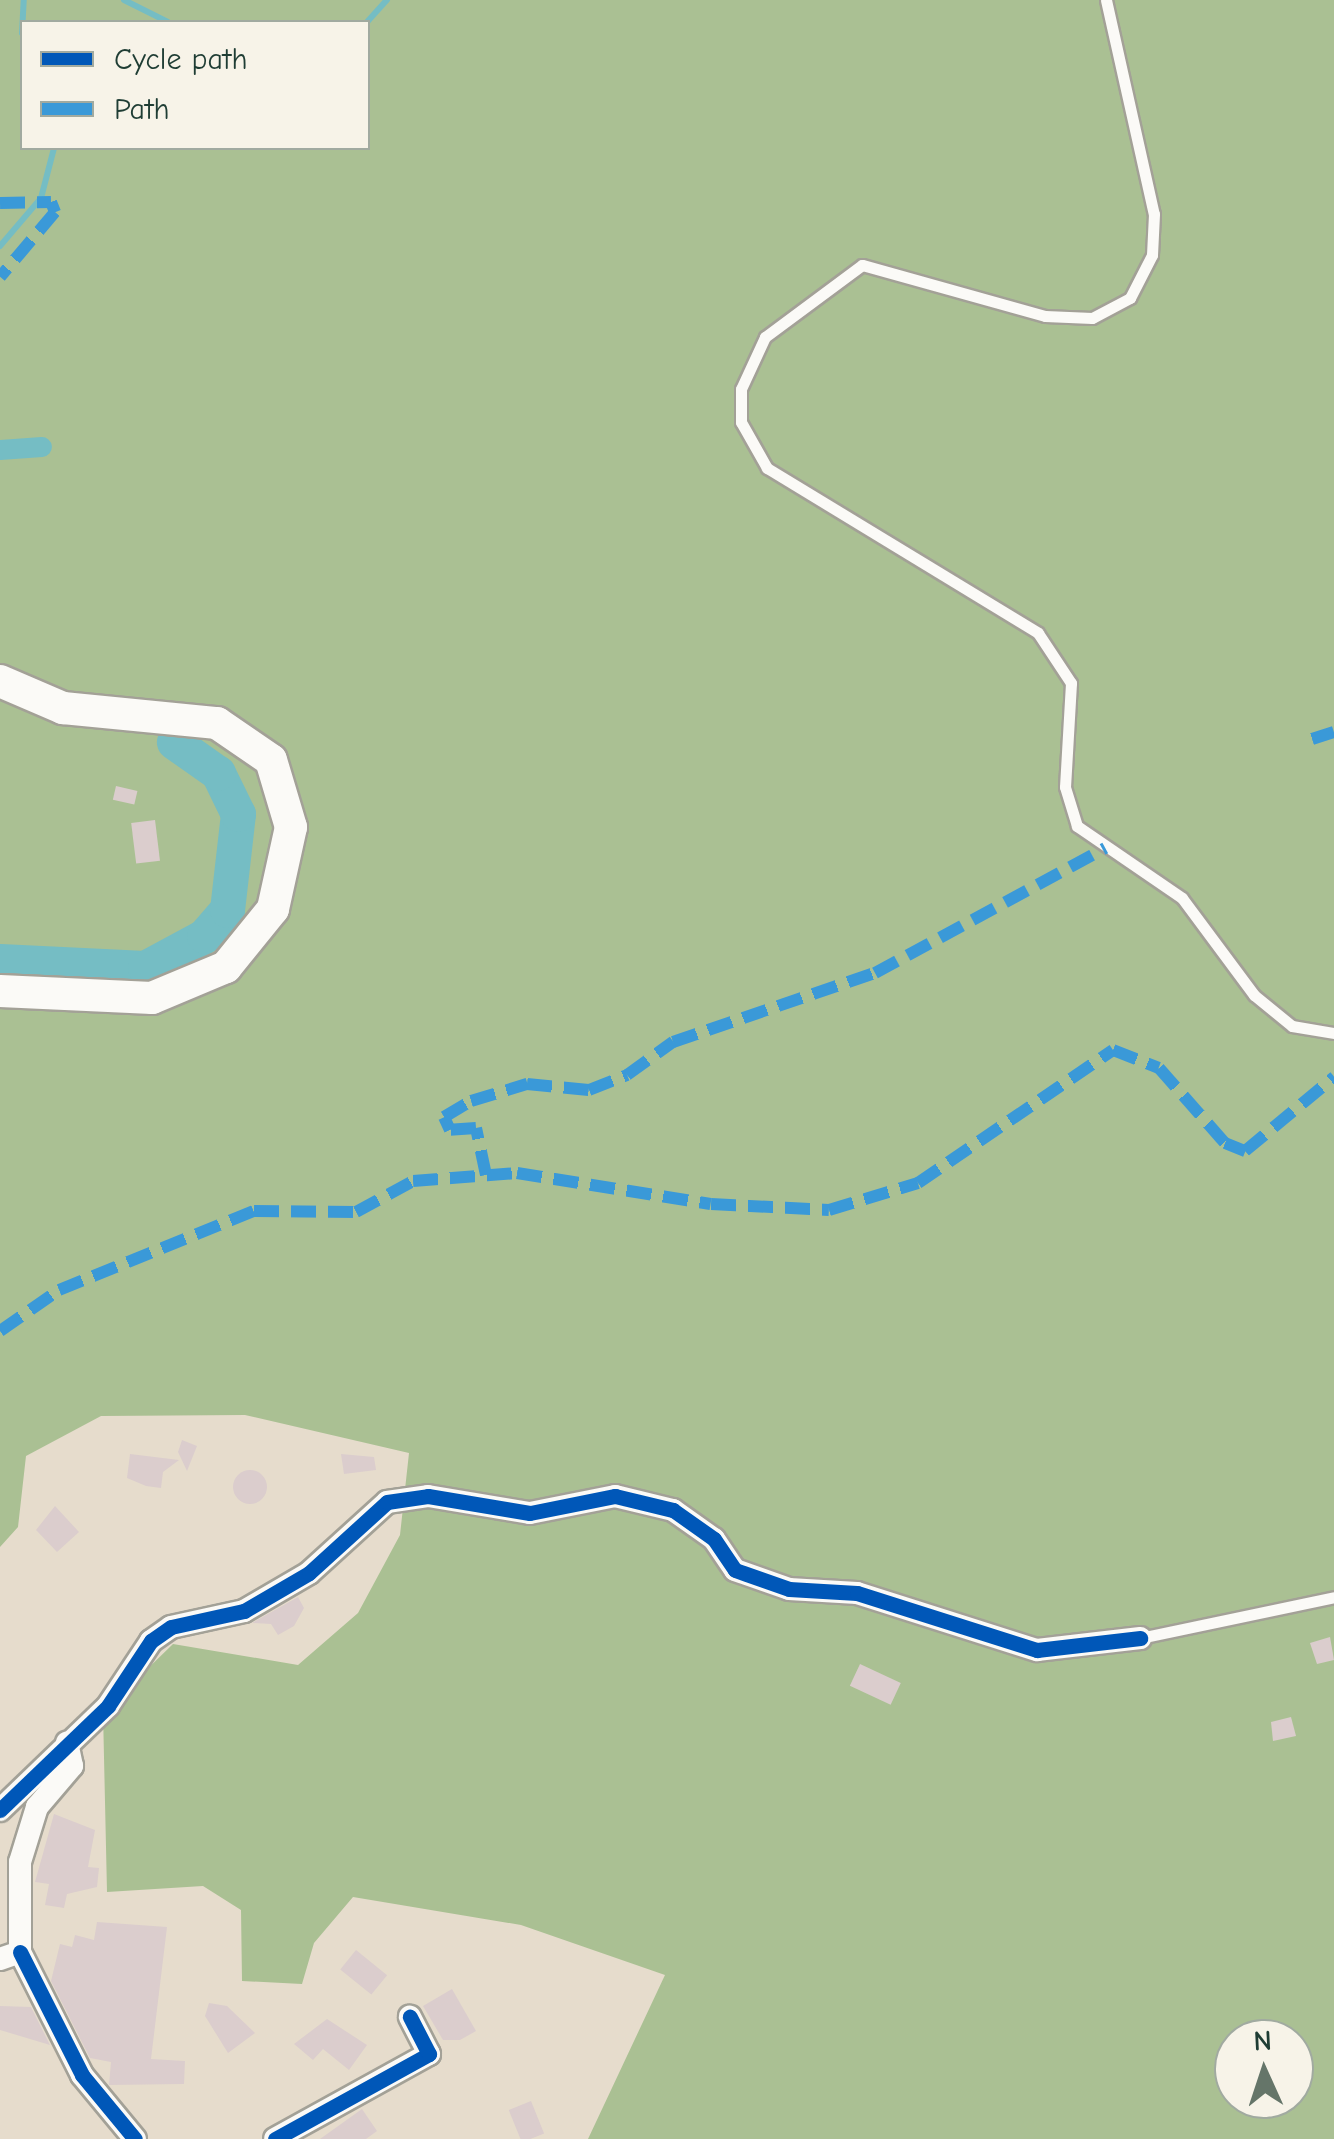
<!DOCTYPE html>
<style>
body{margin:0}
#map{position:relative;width:1334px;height:2139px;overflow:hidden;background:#e6dccc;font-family:"Comic Neue",sans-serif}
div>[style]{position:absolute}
.forest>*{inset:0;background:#aac093}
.stream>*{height:6px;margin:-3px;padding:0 3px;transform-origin:3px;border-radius:3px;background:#75bdc4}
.canal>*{height:20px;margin:-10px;padding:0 10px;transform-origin:10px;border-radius:10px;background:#75bdc4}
.river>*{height:35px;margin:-17.5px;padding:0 17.5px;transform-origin:17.5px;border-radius:17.5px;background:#75bdc4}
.building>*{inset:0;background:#dbcdcd;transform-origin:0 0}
.round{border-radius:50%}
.roads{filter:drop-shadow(2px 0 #a3a197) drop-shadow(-2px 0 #a3a197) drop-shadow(0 2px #a3a197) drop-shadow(0 -2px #a3a197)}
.service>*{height:11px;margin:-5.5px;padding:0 5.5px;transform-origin:5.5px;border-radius:5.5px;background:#fbfaf7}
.minor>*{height:22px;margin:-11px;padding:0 11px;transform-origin:11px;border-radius:11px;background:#fbfaf7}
.secondary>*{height:32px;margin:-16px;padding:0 16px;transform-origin:16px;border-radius:16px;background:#fbfaf7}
.quiet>*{height:12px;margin-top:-6px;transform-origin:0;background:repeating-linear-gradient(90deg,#3a99d8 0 25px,transparent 0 37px)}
.cycleway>*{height:15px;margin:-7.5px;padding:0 7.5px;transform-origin:7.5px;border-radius:7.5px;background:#0057b8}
span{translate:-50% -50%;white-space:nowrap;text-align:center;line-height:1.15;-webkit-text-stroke:10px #f7f3e8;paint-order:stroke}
.legend{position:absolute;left:20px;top:20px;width:350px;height:130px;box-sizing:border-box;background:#f7f3e8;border:2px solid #a1aaa0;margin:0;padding:12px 18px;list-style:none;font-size:30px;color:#1f3d34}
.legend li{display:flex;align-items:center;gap:20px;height:50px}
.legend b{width:50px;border:2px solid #a1aaa0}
.north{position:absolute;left:1214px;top:2019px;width:100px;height:100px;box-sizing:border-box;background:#f7f3e8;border:2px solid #a1aaa0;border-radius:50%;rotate:357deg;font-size:28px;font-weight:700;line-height:40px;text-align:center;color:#1f3d34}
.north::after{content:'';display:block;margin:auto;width:35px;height:45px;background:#657569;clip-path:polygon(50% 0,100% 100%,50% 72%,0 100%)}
</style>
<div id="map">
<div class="forest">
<div style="clip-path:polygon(evenodd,0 0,1334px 0,1334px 2139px,588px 2139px,665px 1975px,521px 1925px,353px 1897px,314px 1943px,302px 1984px,242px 1981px,241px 1910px,203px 1886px,107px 1892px,103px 1712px,173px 1644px,298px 1665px,358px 1613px,400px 1535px,409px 1453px,245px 1415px,101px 1416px,26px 1456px,18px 1527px,0 1547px,0 0,22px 22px,368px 22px,368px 148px,22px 148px,22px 22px,0 0,1234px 2039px,1294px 2039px,1294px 2099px,1234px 2099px,1234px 2039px)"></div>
</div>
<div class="stream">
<div style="left:124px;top:0;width:49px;rotate:26.6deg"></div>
<div style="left:367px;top:22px;width:30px;rotate:-48deg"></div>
<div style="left:22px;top:33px;width:33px;rotate:-87deg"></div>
<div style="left:0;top:246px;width:63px;rotate:-49.5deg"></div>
<div style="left:41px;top:198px;width:52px;rotate:-75.4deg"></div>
</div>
<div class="canal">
<div style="left:0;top:450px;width:42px;rotate:-4.1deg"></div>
</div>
<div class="river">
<div style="left:0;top:961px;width:145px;rotate:2.8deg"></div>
<div style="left:145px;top:968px;width:67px;rotate:-28.5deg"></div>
<div style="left:204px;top:936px;width:35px;rotate:-49deg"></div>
<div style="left:227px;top:910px;width:97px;rotate:-83.5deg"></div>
<div style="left:238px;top:814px;width:46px;rotate:-116deg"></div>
<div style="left:218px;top:773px;width:54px;rotate:-144.8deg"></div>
</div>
<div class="building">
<div style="left:116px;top:786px;width:22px;height:14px;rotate:13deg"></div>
<div style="left:155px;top:820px;width:41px;height:24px;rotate:83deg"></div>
<div style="clip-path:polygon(182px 1440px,197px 1446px,187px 1471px,178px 1452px)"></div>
<div style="clip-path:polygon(130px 1454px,179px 1460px,163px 1472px,161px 1488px,146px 1486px,127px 1478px)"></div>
<div style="clip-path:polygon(341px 1454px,374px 1457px,376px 1470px,344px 1474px)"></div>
<div class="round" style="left:233px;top:1470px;width:34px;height:34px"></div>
<div style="clip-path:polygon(55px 1506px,79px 1532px,57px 1552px,36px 1530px)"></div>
<div style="clip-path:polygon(298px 1597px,304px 1608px,294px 1626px,278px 1635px,271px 1624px,252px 1623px)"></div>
<div style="clip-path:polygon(1330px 1637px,1334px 1660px,1317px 1664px,1310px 1643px)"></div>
<div style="left:860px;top:1664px;width:45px;height:24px;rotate:25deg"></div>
<div style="clip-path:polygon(1291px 1717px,1296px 1736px,1273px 1741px,1271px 1722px)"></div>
<div style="clip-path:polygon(54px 1814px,95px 1830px,88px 1867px,99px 1868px,97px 1887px,67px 1894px,64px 1908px,45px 1905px,49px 1884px,35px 1882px)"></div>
<div style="clip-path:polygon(97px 1922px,167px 1927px,151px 2059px,185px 2061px,184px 2084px,109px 2085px,111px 2062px,90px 2058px,51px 1981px,60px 1944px,72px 1947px,75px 1935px,94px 1940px)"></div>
<div style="left:356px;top:1950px;width:40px;height:25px;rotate:39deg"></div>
<div style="clip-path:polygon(452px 1989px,476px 2031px,460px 2040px,443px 2040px,423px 2006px)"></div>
<div style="clip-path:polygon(209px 2003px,227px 2006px,255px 2033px,228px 2053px,205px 2016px)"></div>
<div style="clip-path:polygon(0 2006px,31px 2007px,50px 2045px,0 2030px)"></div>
<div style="clip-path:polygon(327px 2019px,367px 2045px,349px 2070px,323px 2049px,313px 2060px,294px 2044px)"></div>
<div style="left:531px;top:2101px;width:35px;height:24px;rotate:68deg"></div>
<div style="clip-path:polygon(362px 2109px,377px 2131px,366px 2139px,320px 2139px)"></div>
</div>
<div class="roads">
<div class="service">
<div style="left:1106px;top:0;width:219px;rotate:77.4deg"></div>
<div style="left:1154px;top:214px;width:41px;rotate:92.8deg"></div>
<div style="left:1152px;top:255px;width:48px;rotate:117.1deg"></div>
<div style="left:1130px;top:298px;width:43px;rotate:152.2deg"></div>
<div style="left:1092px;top:318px;width:47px;rotate:-177.6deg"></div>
<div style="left:1045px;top:316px;width:190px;rotate:-164.4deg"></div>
<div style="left:862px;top:265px;width:121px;rotate:143.4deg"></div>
<div style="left:765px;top:337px;width:57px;rotate:114.8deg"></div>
<div style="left:741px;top:389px;width:33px;rotate:90deg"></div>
<div style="left:741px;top:422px;width:53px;rotate:60.5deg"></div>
<div style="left:767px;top:468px;width:317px;rotate:31.3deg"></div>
<div style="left:1038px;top:633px;width:60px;rotate:56.6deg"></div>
<div style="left:1071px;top:683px;width:104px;rotate:93.3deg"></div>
<div style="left:1065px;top:787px;width:41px;rotate:72.9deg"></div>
<div style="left:1077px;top:826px;width:127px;rotate:34.4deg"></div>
<div style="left:1182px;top:898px;width:121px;rotate:53.4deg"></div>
<div style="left:1254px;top:995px;width:49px;rotate:39.2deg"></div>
<div style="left:1292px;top:1026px;width:43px;rotate:9.5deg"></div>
<div style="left:1140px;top:1638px;width:198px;rotate:-11.9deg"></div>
</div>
<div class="minor">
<div style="left:0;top:1810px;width:150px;rotate:-43.9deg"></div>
<div style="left:108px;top:1706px;width:78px;rotate:-56.5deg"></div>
<div style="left:151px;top:1641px;width:24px;rotate:-35deg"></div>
<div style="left:171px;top:1627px;width:75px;rotate:-12.4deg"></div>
<div style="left:244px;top:1611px;width:75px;rotate:-30.3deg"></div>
<div style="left:309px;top:1573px;width:105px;rotate:-42.3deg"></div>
<div style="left:387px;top:1502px;width:41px;rotate:-8.3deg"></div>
<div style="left:428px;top:1496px;width:103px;rotate:9.5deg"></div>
<div style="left:530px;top:1513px;width:87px;rotate:-11.3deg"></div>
<div style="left:615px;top:1496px;width:60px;rotate:13.6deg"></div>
<div style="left:673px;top:1510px;width:50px;rotate:35.3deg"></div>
<div style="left:714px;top:1539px;width:37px;rotate:56deg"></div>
<div style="left:735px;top:1570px;width:57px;rotate:19.4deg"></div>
<div style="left:789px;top:1589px;width:68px;rotate:3.4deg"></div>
<div style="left:857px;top:1593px;width:189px;rotate:17.6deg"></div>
<div style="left:1037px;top:1650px;width:104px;rotate:-6.6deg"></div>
<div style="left:20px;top:1952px;width:138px;rotate:63.2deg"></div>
<div style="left:82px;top:2075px;width:83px;rotate:50.4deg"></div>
<div style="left:0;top:1959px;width:21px;rotate:-19deg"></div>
<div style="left:20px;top:1952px;width:90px;rotate:-90deg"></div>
<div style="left:20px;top:1862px;width:58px;rotate:-72.8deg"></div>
<div style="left:37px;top:1807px;width:54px;rotate:-49.5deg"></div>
<div style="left:72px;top:1766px;width:24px;rotate:-102deg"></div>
<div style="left:275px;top:2139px;width:176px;rotate:-28.9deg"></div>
<div style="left:429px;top:2054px;width:42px;rotate:-117.2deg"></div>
</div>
<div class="secondary">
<div style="left:0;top:681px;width:69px;rotate:23.2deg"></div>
<div style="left:63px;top:708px;width:155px;rotate:5.6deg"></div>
<div style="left:217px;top:723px;width:65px;rotate:34.4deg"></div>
<div style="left:271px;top:760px;width:70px;rotate:73.4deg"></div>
<div style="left:291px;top:827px;width:84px;rotate:102.4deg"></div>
<div style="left:273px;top:909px;width:75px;rotate:129deg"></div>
<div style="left:226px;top:967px;width:80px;rotate:157.3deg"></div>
<div style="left:152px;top:998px;width:152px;rotate:-177.4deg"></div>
</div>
</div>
<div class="quiet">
<div style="left:0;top:203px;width:51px;rotate:-1.1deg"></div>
<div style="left:51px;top:202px;width:11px;rotate:68deg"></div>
<div style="left:55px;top:212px;width:85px;rotate:130.2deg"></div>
<div style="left:1312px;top:739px;width:23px;rotate:-18deg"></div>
<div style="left:486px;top:1175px;width:48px;rotate:-102deg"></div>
<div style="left:476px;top:1128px;width:26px;rotate:176deg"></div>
<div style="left:450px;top:1130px;width:14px;rotate:-115deg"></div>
<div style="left:444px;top:1117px;width:31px;rotate:-31deg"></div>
<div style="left:471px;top:1101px;width:59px;rotate:-16.9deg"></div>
<div style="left:527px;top:1084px;width:62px;rotate:5.5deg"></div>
<div style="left:589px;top:1090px;width:41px;rotate:-21.5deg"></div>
<div style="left:627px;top:1075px;width:57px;rotate:-35.7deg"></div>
<div style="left:673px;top:1042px;width:213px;rotate:-18.9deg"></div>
<div style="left:875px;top:973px;width:262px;rotate:-28.5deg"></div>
<div style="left:0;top:1331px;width:72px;rotate:-34.8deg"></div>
<div style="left:59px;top:1290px;width:210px;rotate:-22.1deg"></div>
<div style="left:254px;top:1211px;width:102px;rotate:0.6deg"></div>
<div style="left:356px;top:1212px;width:65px;rotate:-28.5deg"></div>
<div style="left:413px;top:1181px;width:104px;rotate:-4.4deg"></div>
<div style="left:517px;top:1173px;width:196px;rotate:9.1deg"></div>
<div style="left:711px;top:1204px;width:118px;rotate:2.9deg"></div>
<div style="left:829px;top:1210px;width:93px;rotate:-16.9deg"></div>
<div style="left:918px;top:1183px;width:236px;rotate:-34.3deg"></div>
<div style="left:1113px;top:1050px;width:49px;rotate:21.4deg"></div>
<div style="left:1159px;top:1068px;width:100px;rotate:48.7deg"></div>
<div style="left:1225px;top:1143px;width:22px;rotate:22deg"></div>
<div style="left:1245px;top:1151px;width:116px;rotate:-39.7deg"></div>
</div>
<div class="cycleway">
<div style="left:0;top:1810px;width:150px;rotate:-43.9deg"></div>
<div style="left:108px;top:1706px;width:78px;rotate:-56.5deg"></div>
<div style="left:151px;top:1641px;width:24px;rotate:-35deg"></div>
<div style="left:171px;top:1627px;width:75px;rotate:-12.4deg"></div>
<div style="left:244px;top:1611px;width:75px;rotate:-30.3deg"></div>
<div style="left:309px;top:1573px;width:105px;rotate:-42.3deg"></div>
<div style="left:387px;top:1502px;width:41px;rotate:-8.3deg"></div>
<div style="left:428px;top:1496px;width:103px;rotate:9.5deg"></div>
<div style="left:530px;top:1513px;width:87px;rotate:-11.3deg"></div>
<div style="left:615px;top:1496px;width:60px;rotate:13.6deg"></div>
<div style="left:673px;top:1510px;width:50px;rotate:35.3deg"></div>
<div style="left:714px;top:1539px;width:37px;rotate:56deg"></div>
<div style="left:735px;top:1570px;width:57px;rotate:19.4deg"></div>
<div style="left:789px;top:1589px;width:68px;rotate:3.4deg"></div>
<div style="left:857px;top:1593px;width:189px;rotate:17.6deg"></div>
<div style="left:1037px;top:1650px;width:104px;rotate:-6.6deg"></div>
<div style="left:20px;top:1952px;width:138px;rotate:63.2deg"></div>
<div style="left:82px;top:2075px;width:83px;rotate:50.4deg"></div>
<div style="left:275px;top:2139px;width:176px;rotate:-28.9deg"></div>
<div style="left:429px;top:2054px;width:42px;rotate:-117.2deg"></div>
</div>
<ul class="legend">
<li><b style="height:12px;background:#0057b8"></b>Cycle path</li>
<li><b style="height:12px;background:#3a99d8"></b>Path</li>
</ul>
<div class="north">N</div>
</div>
